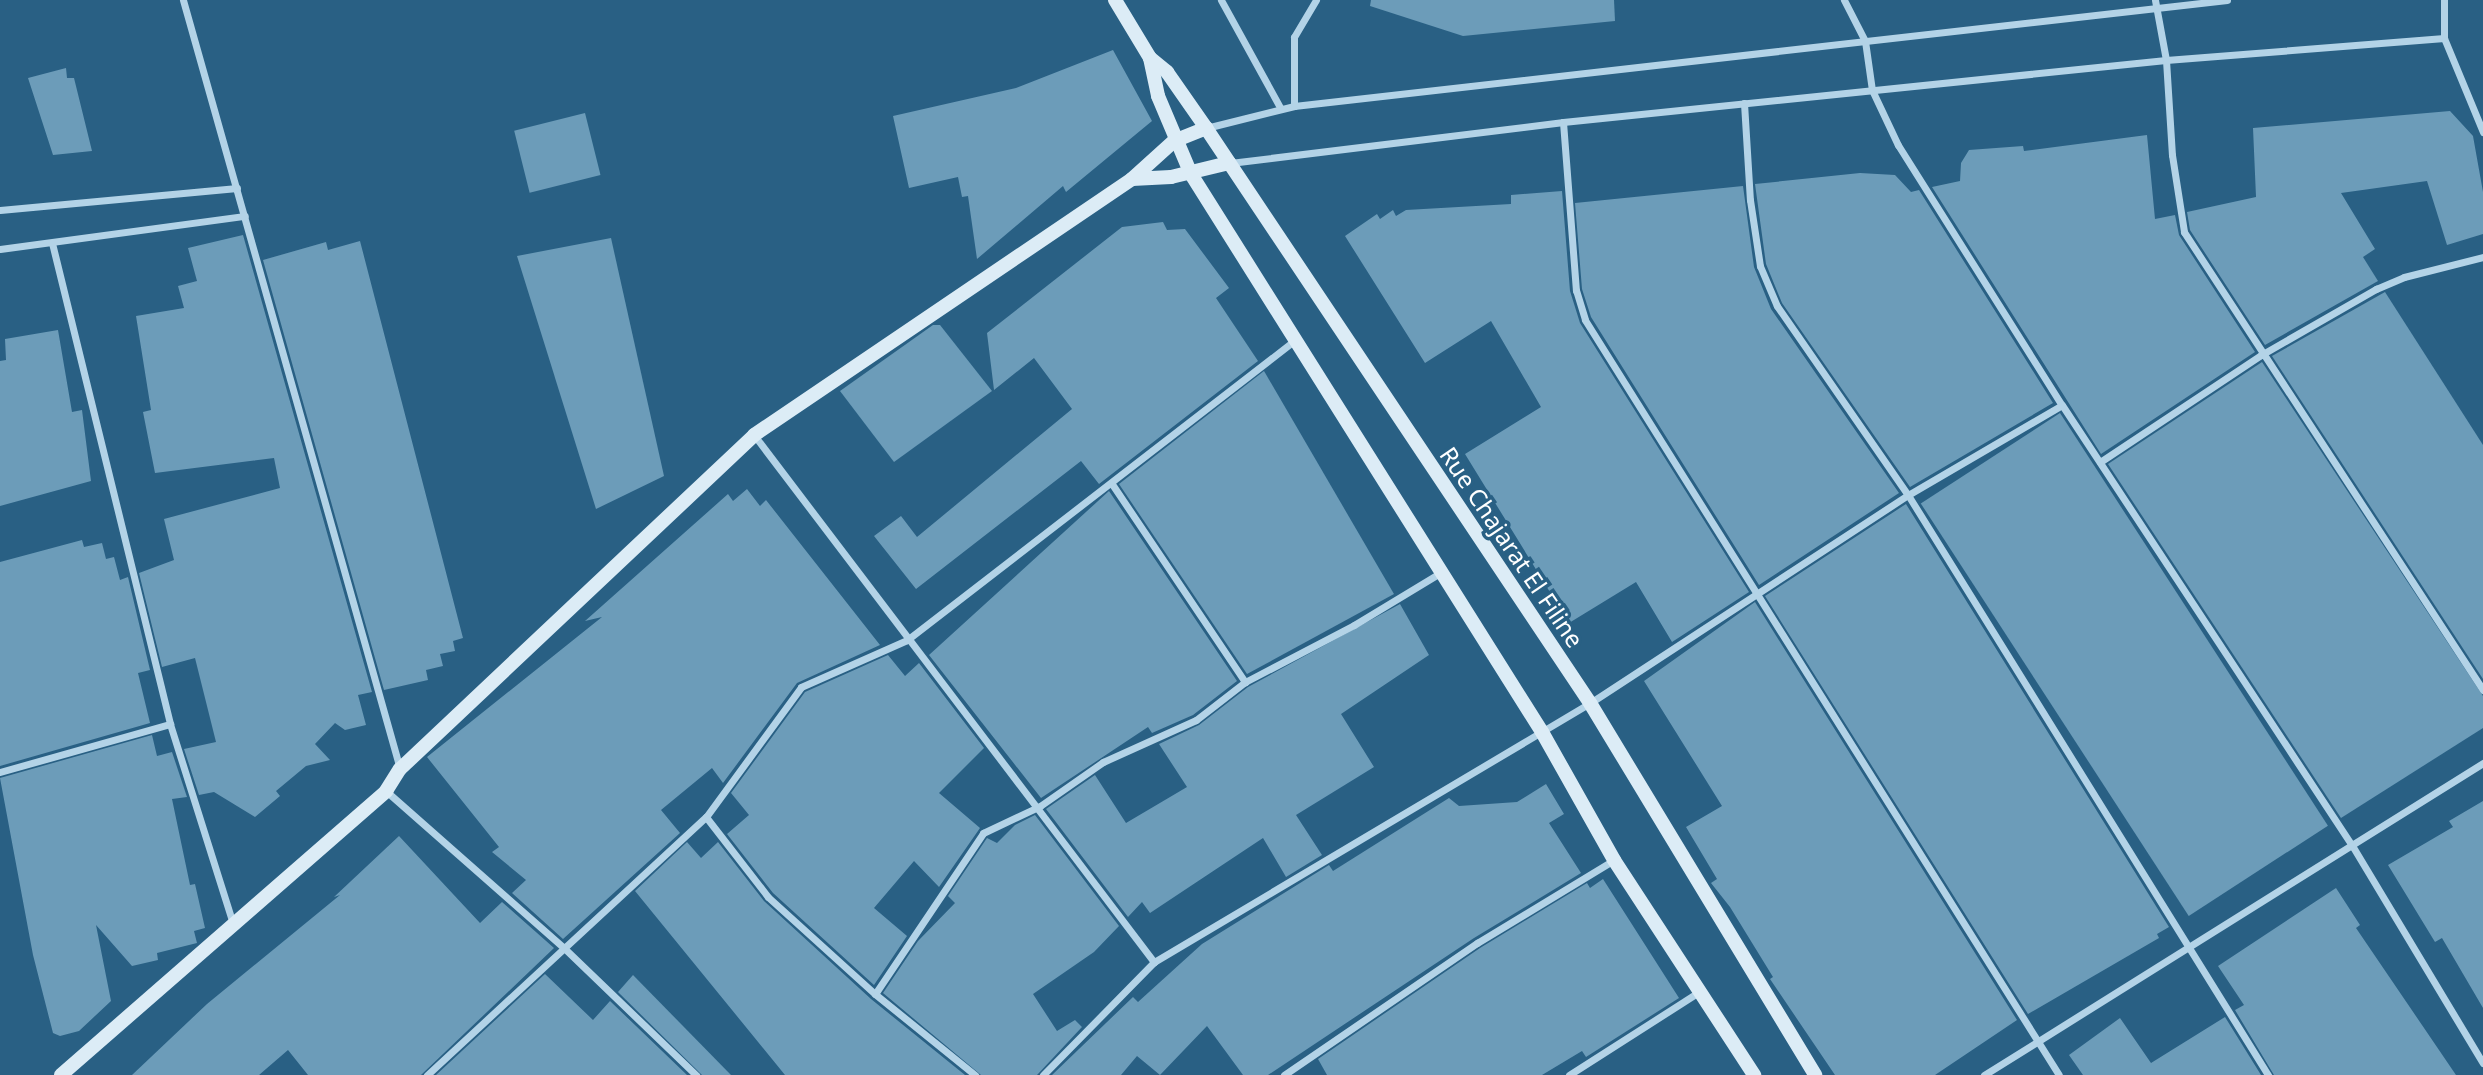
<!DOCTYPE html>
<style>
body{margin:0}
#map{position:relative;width:2483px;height:1075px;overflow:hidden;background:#296084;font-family:"Noto Sans",sans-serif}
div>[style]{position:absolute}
.building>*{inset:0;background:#6c9cb9;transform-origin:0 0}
.street>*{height:7px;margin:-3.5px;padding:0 3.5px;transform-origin:3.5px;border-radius:3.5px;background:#b3d3e7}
.secondary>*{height:14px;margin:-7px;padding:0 7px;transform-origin:7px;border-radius:7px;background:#dcecf6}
span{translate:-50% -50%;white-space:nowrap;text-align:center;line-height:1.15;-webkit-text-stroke:7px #296084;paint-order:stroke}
.street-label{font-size:24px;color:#fff}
</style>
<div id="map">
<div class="building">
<div style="clip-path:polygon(1371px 0,1614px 0,1615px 21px,1463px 36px,1370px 6px)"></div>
<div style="clip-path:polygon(1113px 50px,1152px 121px,1066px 192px,1063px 186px,977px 259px,968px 196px,962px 197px,958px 177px,909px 188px,893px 116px,1016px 88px)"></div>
<div style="clip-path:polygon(66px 68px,67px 78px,74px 78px,92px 151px,53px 155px,28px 78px)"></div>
<div style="clip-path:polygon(2450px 111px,2473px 136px,2483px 192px,2483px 234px,2447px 245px,2427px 181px,2341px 193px,2375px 249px,2363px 257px,2378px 281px,2265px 345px,2190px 230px,2187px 212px,2256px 197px,2253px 128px)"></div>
<div style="left:585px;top:113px;width:64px;height:73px;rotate:76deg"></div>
<div style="clip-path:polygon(2147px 135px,2155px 219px,2175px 215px,2179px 235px,2255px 352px,2101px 454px,1932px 187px,1960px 181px,1961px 163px,1969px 150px,2023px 146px,2024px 151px)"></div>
<div style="clip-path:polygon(1860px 173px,1895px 175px,1911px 192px,1919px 190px,2053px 403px,1910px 487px,1782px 303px,1766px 264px,1755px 184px)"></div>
<div style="clip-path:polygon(1743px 186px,1754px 267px,1771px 309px,1899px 493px,1759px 585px,1591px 317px,1582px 289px,1575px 203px)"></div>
<div style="clip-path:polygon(1562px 191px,1570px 291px,1580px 323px,1749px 592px,1672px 642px,1636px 582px,1569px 623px,1465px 454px,1541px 407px,1491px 321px,1425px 363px,1345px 236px,1377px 214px,1380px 219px,1393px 210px,1396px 216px,1406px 210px,1511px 204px,1511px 195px)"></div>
<div style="clip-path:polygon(1163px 222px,1167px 230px,1185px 229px,1229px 288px,1216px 298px,1258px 361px,1099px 484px,1081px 461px,916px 589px,874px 536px,901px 516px,917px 537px,1072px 409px,1034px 358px,994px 390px,987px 333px,1122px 227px)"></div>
<div style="clip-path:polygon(243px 235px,372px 692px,358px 695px,366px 725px,345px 730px,335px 723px,315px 744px,330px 760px,306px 766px,276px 791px,280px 796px,255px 817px,214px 792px,199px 795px,184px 749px,216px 742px,195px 658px,162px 667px,139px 573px,174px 560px,164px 519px,280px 488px,274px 458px,155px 473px,143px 412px,151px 410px,136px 316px,184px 308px,178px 286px,197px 281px,188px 248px)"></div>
<div style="clip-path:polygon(611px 238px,664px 476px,596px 509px,517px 256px)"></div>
<div style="clip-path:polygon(360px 241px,463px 638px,453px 641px,455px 651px,440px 654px,443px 666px,426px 670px,428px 680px,384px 690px,263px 260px,326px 242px,328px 250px)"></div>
<div style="clip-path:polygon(2385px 292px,2483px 445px,2483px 679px,2272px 356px)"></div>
<div style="clip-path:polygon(933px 325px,940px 325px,992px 391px,894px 462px,840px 391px)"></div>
<div style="clip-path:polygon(58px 330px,72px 412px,82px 410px,91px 481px,0 506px,0 361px,6px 360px,5px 339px)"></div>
<div style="clip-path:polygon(2262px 362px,2483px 696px,2483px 728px,2341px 818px,2108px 464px)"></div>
<div style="clip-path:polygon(1264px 371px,1394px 594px,1247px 674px,1119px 484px)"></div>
<div style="left:2060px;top:413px;width:492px;height:166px;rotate:57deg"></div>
<div style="clip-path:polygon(747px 489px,760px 506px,766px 500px,880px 645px,797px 683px,723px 783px,712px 768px,661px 810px,680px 833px,563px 939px,512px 893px,526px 880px,492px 852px,499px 847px,427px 757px,602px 617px,585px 621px,728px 494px,733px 501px)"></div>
<div style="clip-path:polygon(1109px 491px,1237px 681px,1193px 715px,1152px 733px,1148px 727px,1041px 798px,929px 655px)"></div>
<div style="clip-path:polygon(1906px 504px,2169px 927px,2157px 934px,2159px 938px,2028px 1014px,1765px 596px)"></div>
<div style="clip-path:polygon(82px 540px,84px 547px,102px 543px,106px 559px,114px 557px,120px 580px,128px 577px,150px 670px,138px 673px,150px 723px,0 766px,0 562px)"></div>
<div style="clip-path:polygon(1755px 602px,2017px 1020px,1935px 1075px,1835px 1075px,1770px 979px,1773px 977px,1730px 907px,1711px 883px,1717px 879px,1686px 827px,1722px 806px,1644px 681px)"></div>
<div style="clip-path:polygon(1400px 604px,1429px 655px,1341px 714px,1374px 767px,1296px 815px,1322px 855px,1286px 877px,1263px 838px,1150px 913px,1142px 902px,1128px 917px,1046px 809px,1095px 775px,1126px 823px,1187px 787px,1159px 744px,1199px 725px,1248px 687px)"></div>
<div style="clip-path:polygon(888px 655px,905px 676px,919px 663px,984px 748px,939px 793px,980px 828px,939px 887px,914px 861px,874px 908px,907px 936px,874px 985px,773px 893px,727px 834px,749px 815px,731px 793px,805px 692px)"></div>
<div style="clip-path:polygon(152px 735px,157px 756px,172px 752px,187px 797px,172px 799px,190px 885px,195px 884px,205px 928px,194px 931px,197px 943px,157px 953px,158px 960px,132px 966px,96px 925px,111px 1001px,79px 1031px,60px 1036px,53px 1033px,33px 955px,0 778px)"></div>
<div style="clip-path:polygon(1546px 784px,1564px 814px,1549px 823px,1581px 873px,1474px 938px,1268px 1075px,1243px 1075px,1207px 1026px,1160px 1075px,1137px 1056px,1121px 1075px,1052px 1075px,1133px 997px,1138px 1002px,1202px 944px,1329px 865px,1333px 871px,1449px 798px,1459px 806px,1517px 802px)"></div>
<div style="clip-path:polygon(2483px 801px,2483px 1008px,2442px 938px,2435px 942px,2388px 865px,2453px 827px,2449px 821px)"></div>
<div style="clip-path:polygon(1035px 815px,1119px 926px,1094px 952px,1033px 994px,1057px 1031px,1075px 1020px,1082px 1027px,1037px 1075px,981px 1075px,883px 993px,918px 941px,955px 903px,948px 896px,987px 838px,997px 843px,1015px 825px)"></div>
<div style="clip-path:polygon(399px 836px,480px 923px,502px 902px,554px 948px,421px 1075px,308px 1075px,288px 1050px,259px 1075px,132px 1075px,207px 1004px,340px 895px,334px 897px)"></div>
<div style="clip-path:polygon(687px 842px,701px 858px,718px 842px,764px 901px,871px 999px,965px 1075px,785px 1075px,635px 891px)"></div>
<div style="clip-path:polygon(1603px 879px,1679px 998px,1586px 1057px,1582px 1051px,1542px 1075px,1327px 1075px,1318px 1059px,1480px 948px,1587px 883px,1590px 888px)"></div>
<div style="clip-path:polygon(2336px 888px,2360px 925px,2356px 928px,2456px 1075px,2274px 1075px,2235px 1010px,2244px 1005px,2218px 966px)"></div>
<div style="clip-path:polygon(545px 974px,593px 1020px,610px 1001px,687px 1075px,436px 1075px)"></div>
<div style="clip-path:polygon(633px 975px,731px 1075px,702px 1075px,618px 992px)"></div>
<div style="clip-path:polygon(2225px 1017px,2261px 1075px,2083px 1075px,2069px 1055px,2120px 1018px,2151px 1063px)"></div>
</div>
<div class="street">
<div style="left:183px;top:0;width:799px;rotate:74.24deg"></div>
<div style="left:1221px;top:0;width:124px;rotate:61.2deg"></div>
<div style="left:1844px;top:0;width:46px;rotate:62.9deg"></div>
<div style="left:1865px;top:41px;width:49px;rotate:81.9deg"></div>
<div style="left:1872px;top:90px;width:61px;rotate:64.7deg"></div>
<div style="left:1898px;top:145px;width:307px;rotate:57.8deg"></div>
<div style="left:2062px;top:405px;width:529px;rotate:56.64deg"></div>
<div style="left:2353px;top:847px;width:252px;rotate:59deg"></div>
<div style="left:2155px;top:0;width:61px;rotate:79.6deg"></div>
<div style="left:2166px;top:60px;width:95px;rotate:86.4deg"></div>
<div style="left:2172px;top:155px;width:78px;rotate:81.1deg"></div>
<div style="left:2184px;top:232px;width:547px;rotate:56.86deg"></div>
<div style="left:2444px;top:0;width:38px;rotate:90deg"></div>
<div style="left:2444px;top:38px;width:102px;rotate:67.5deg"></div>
<div style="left:1744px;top:103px;width:97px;rotate:86.5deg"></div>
<div style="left:1750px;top:200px;width:67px;rotate:81.4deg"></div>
<div style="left:1760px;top:266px;width:43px;rotate:67deg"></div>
<div style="left:1777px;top:306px;width:230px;rotate:55.3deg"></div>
<div style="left:1908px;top:495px;width:683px;rotate:58.17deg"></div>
<div style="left:1294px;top:106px;width:69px;rotate:-90deg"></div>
<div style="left:1294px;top:37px;width:43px;rotate:-59.3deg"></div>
<div style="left:1563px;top:122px;width:169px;rotate:85.6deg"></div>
<div style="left:1576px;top:290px;width:31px;rotate:73deg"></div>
<div style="left:1585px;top:320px;width:891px;rotate:57.88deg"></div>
<div style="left:1206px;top:128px;width:91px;rotate:-14deg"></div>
<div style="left:1294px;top:106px;width:939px;rotate:-6.48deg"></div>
<div style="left:1230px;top:163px;width:336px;rotate:-7deg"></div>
<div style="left:1563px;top:122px;width:606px;rotate:-5.87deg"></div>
<div style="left:2166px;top:60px;width:279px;rotate:-4.5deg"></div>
<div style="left:0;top:210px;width:238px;rotate:-5.3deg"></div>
<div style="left:52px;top:243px;width:495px;rotate:76.2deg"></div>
<div style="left:170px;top:724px;width:210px;rotate:72.5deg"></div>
<div style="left:0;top:249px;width:247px;rotate:-7.7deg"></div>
<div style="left:754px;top:435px;width:662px;rotate:52.8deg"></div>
<div style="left:2100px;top:462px;width:193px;rotate:-33.6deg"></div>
<div style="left:2261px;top:355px;width:133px;rotate:-29.9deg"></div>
<div style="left:2376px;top:289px;width:30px;rotate:-23deg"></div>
<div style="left:2404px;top:277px;width:81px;rotate:-14.2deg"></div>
<div style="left:1112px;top:484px;width:239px;rotate:56.1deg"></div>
<div style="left:0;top:772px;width:177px;rotate:-15.8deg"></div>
<div style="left:386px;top:791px;width:236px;rotate:41.4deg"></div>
<div style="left:563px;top:947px;width:185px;rotate:43.9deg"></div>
<div style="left:706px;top:817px;width:101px;rotate:52.2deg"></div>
<div style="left:768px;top:897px;width:144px;rotate:42.2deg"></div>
<div style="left:875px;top:994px;width:129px;rotate:39deg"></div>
<div style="left:875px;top:994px;width:194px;rotate:-56.1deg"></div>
<div style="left:983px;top:833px;width:63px;rotate:-25.3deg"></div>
<div style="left:1040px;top:806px;width:77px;rotate:-34.9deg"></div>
<div style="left:1103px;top:762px;width:102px;rotate:-24.3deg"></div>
<div style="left:1196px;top:720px;width:62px;rotate:-37.8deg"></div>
<div style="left:1245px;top:682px;width:123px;rotate:-27.6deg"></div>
<div style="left:1354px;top:625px;width:100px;rotate:-31.2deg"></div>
<div style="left:427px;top:1075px;width:380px;rotate:-42.8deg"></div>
<div style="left:706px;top:817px;width:161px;rotate:-53.8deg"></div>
<div style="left:801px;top:687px;width:116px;rotate:-23.9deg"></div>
<div style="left:907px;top:640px;width:490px;rotate:-37.7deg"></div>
<div style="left:1043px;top:1075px;width:158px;rotate:-45.5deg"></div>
<div style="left:1154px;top:962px;width:507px;rotate:-30.71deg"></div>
<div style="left:1590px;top:703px;width:380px;rotate:-33.2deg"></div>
<div style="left:1908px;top:495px;width:178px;rotate:-30.3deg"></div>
<div style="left:1284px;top:1075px;width:234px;rotate:-34.4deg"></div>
<div style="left:1477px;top:943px;width:160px;rotate:-31.2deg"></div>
<div style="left:1569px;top:1075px;width:154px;rotate:-32.6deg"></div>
<div style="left:1984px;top:1075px;width:589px;rotate:-32.02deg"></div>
</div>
<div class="secondary">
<div style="left:1115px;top:0;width:68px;rotate:58.9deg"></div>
<div style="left:1150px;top:58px;width:22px;rotate:39deg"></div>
<div style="left:1167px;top:72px;width:68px;rotate:55.1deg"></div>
<div style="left:1206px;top:128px;width:691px;rotate:56.26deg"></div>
<div style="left:1590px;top:703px;width:435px;rotate:58.8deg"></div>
<div style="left:1150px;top:58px;width:39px;rotate:78deg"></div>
<div style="left:1158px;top:96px;width:85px;rotate:67.1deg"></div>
<div style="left:1191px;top:174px;width:659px;rotate:57.83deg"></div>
<div style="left:1542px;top:732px;width:147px;rotate:60.6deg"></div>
<div style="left:1614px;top:860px;width:257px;rotate:56.9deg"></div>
<div style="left:1132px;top:179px;width:39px;rotate:-3deg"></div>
<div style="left:1171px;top:177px;width:60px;rotate:-13.6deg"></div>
<div style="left:61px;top:1075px;width:432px;rotate:-41.1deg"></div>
<div style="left:386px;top:791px;width:26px;rotate:-58deg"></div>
<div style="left:400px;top:769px;width:487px;rotate:-43.3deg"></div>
<div style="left:754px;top:435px;width:457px;rotate:-34.1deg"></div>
<div style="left:1132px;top:179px;width:57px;rotate:-42.1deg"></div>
<div style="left:1174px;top:141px;width:35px;rotate:-22deg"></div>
</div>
<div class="street-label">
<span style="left:1512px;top:547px;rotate:56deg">Rue Chajarat El Filine</span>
</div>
</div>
